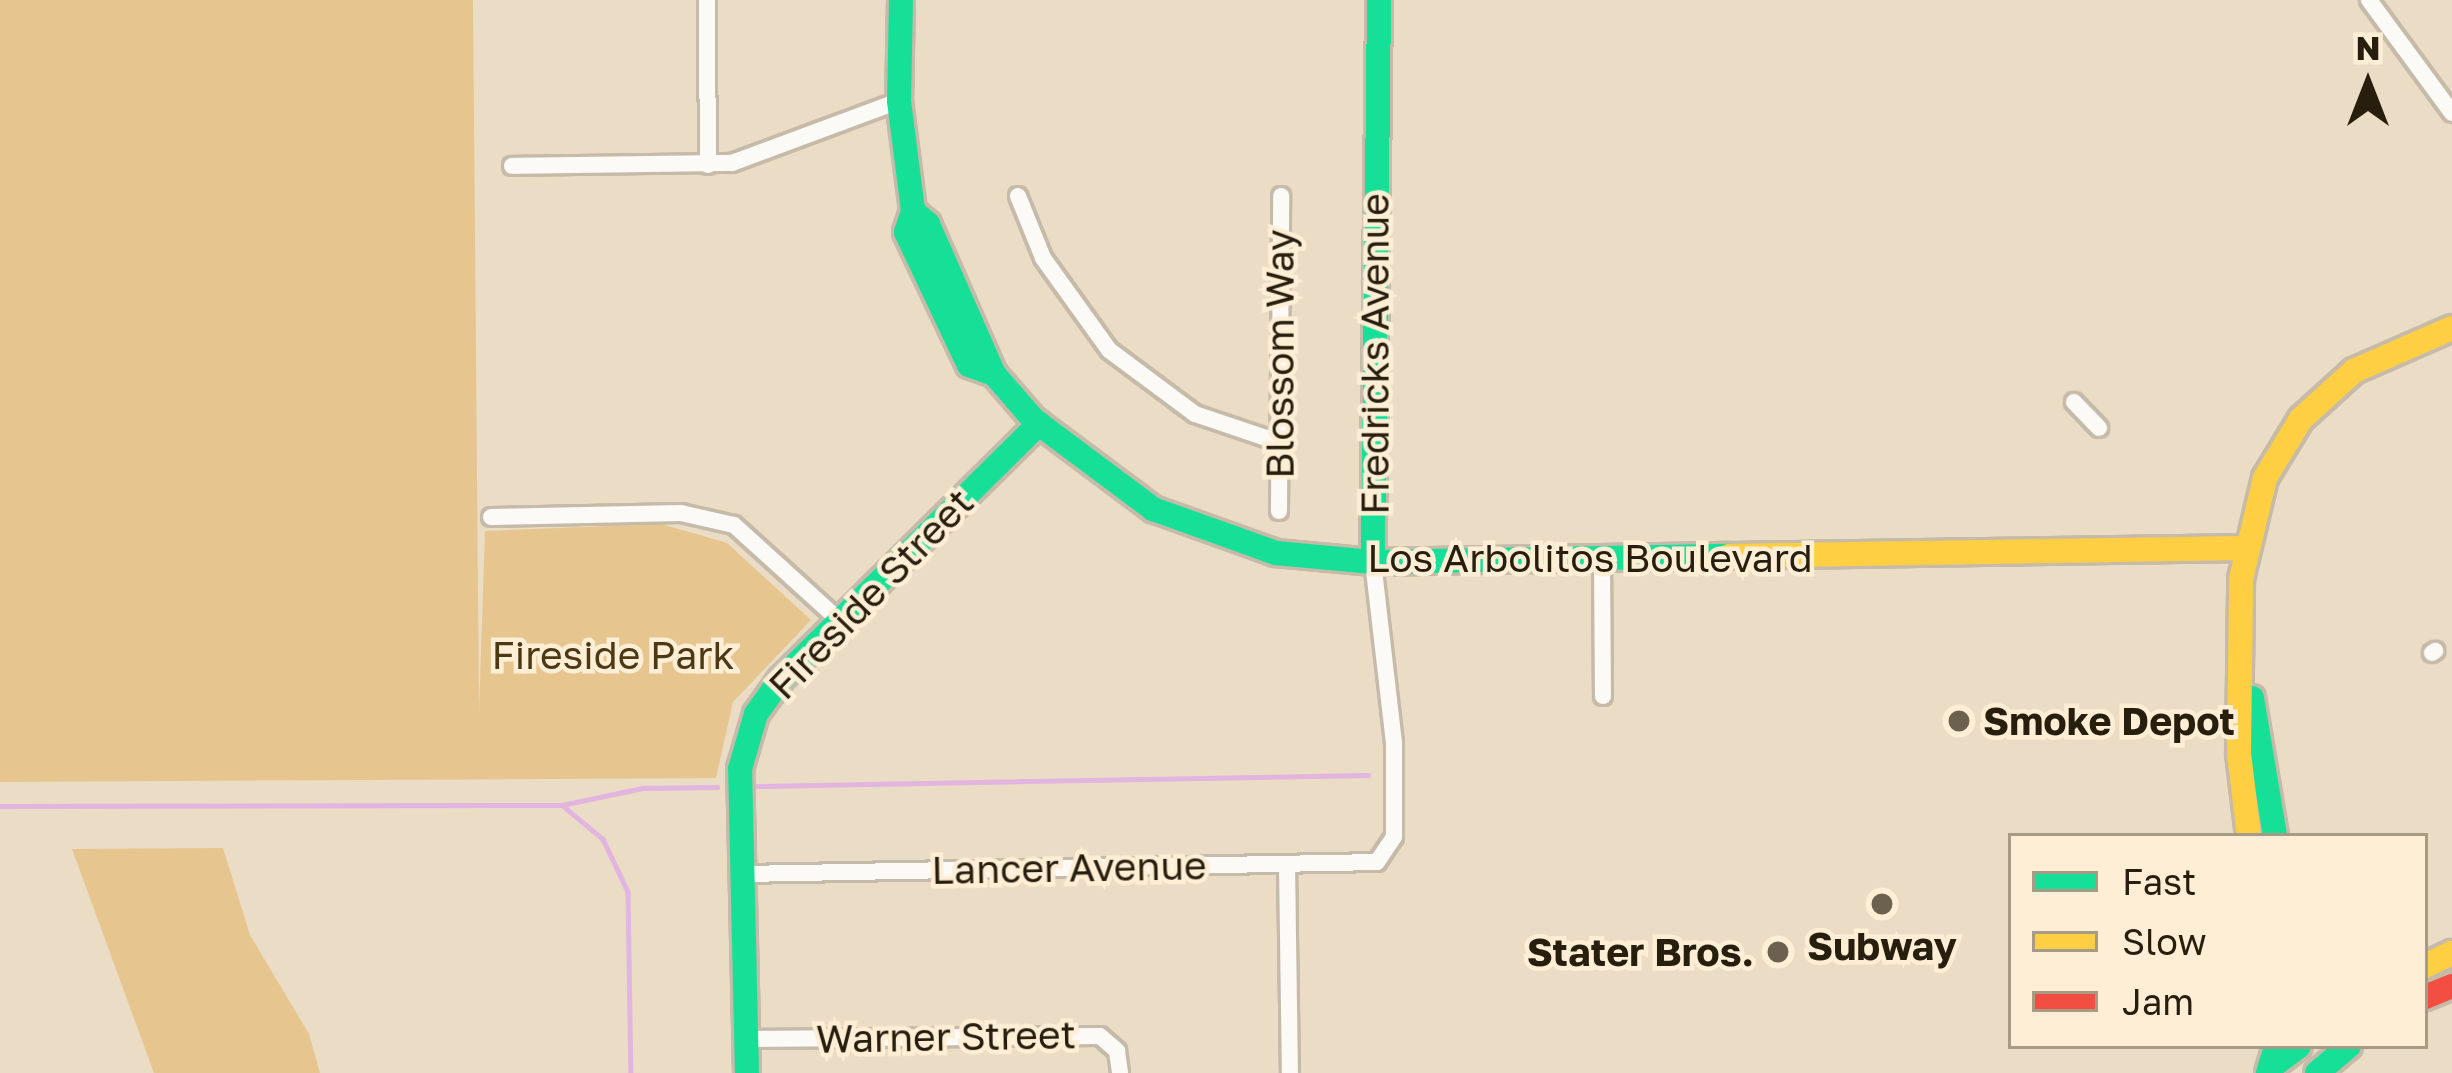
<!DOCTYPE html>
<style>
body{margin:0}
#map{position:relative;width:2452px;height:1073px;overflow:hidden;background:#ebdcc5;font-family:"Golos Text",sans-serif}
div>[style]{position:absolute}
.green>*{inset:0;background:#e7c58e}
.stream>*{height:4.5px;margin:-2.25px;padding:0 2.25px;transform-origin:2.25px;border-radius:2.25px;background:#e1b5e0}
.roads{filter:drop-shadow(3px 0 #c6baa9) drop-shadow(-3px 0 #c6baa9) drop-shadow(0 3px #c6baa9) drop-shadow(0 -3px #c6baa9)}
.street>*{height:16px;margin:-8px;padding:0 8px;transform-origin:8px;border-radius:8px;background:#fcfaf6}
.fast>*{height:24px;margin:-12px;padding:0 12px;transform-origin:12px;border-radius:12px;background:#16e098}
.slow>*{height:24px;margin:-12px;padding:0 12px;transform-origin:12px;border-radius:12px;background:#ffcf43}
.jam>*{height:24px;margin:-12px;padding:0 12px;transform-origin:12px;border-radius:12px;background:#f24e42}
.dots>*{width:33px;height:33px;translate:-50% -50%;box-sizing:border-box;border:6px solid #feeed5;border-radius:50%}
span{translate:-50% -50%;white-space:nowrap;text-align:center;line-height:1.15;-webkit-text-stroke:9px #feeed5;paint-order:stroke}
.street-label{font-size:39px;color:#271e0e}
.park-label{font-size:39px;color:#4c3813}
.poi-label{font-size:39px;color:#271e0e;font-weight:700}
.left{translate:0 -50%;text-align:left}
.right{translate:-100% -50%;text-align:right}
.legend{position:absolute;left:2008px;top:833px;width:420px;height:216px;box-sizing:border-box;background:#feeed5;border:3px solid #a89b85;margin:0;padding:15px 21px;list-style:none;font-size:36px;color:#271e0e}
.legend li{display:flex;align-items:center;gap:24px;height:60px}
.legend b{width:60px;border:3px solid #a89b85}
.north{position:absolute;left:2308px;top:24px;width:120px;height:120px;-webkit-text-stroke:9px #feeed5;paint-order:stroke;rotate:0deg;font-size:33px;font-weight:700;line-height:48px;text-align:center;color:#271e0e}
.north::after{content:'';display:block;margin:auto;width:42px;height:54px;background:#271e0e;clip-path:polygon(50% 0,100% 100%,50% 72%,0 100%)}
</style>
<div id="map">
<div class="green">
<div style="clip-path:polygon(0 0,473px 0,479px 713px,485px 531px,660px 524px,697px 534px,727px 543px,811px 620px,733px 702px,716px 778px,0 782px)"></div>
<div style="clip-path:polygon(223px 848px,250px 935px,309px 1034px,320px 1073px,154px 1073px,72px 849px)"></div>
</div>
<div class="stream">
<div style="left:757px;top:786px;width:611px;rotate:-1.03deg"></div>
<div style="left:562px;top:805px;width:53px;rotate:39.7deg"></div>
<div style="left:603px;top:839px;width:59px;rotate:64.7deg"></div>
<div style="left:628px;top:892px;width:181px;rotate:89.1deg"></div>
<div style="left:0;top:806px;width:562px;rotate:-0.1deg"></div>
<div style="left:562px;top:805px;width:83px;rotate:-11.9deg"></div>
<div style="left:643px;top:788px;width:74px;rotate:-0.8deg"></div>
</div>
<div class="roads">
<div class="street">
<div style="left:707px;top:0;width:165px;rotate:89.7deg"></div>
<div style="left:2369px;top:0;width:140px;rotate:53.7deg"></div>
<div style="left:512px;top:166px;width:220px;rotate:-0.8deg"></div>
<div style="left:732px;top:163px;width:178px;rotate:-20.4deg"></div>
<div style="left:1018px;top:196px;width:67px;rotate:68deg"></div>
<div style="left:1043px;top:258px;width:113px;rotate:54.3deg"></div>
<div style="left:1109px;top:350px;width:107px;rotate:36.7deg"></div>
<div style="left:1195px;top:414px;width:88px;rotate:18.6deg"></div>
<div style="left:2074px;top:402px;width:36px;rotate:46deg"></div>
<div style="left:1279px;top:511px;width:315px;rotate:-89.6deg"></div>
<div style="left:491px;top:517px;width:190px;rotate:-1.2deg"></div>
<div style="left:681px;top:513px;width:54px;rotate:12.8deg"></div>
<div style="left:734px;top:525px;width:143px;rotate:42.2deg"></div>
<div style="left:1602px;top:559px;width:137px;rotate:89.6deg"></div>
<div style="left:2432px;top:653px;width:4px;rotate:-34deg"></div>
<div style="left:1287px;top:864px;width:209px;rotate:89.2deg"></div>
<div style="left:743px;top:874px;width:634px;rotate:-1.08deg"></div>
<div style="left:1377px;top:862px;width:30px;rotate:-56deg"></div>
<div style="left:1394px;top:837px;width:94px;rotate:-90deg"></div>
<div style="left:1394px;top:743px;width:182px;rotate:-96.6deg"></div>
<div style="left:746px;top:1039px;width:354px;rotate:-0.5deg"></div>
<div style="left:1100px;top:1036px;width:23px;rotate:41deg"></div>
<div style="left:1117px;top:1051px;width:22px;rotate:82deg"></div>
</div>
<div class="fast">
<div style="left:901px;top:0;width:101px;rotate:91.1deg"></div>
<div style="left:899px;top:101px;width:111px;rotate:82.7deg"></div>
<div style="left:913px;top:211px;width:22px;rotate:108deg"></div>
<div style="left:906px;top:232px;width:147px;rotate:64.7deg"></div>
<div style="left:969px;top:365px;width:27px;rotate:20deg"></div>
<div style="left:913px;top:211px;width:20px;rotate:41deg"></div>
<div style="left:928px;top:224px;width:164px;rotate:66.3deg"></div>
<div style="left:994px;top:374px;width:61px;rotate:49deg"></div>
<div style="left:1034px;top:420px;width:149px;rotate:36.8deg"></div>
<div style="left:1153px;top:509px;width:131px;rotate:19.7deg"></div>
<div style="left:1276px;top:553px;width:97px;rotate:5.3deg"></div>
<div style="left:1373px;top:562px;width:356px;rotate:-1deg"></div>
<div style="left:1373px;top:562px;width:562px;rotate:-89.39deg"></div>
<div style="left:2252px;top:698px;width:140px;rotate:80.5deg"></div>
<div style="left:2270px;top:1068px;width:36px;rotate:-37deg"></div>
<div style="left:747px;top:1073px;width:304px;rotate:-91.3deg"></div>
<div style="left:740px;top:769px;width:57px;rotate:-73.8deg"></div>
<div style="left:756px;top:714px;width:43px;rotate:-54.5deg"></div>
<div style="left:781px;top:679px;width:363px;rotate:-44.7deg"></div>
<div style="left:2268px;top:1073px;width:28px;rotate:-73deg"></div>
<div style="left:2317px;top:1073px;width:42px;rotate:-40.2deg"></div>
</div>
<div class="slow">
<div style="left:1729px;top:556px;width:517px;rotate:-0.89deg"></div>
<div style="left:2249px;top:836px;width:84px;rotate:-96.9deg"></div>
<div style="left:2239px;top:753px;width:174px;rotate:-89.3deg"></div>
<div style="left:2241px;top:579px;width:104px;rotate:-76.6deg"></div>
<div style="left:2265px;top:478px;width:69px;rotate:-58.6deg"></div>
<div style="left:2301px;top:419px;width:72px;rotate:-42.2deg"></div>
<div style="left:2354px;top:371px;width:107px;rotate:-23.7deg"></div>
<div style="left:2425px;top:966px;width:30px;rotate:-26deg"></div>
</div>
<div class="jam">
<div style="left:2425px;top:997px;width:29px;rotate:-22deg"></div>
</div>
</div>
<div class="dots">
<div style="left:1959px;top:721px;background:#6c604e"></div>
<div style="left:1882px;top:904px;background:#6c604e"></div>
<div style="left:1778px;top:952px;background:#6c604e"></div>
</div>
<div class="street-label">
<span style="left:1280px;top:354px;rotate:-90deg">Blossom Way</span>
<span style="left:1375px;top:354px;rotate:-90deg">Fredricks Avenue</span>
<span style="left:1590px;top:558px">Los Arbolitos Boulevard</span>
<span style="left:871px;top:594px;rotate:-46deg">Fireside Street</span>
<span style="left:1069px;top:868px;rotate:-1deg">Lancer Avenue</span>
<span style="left:946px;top:1037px;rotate:-1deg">Warner Street</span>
</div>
<div class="park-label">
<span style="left:613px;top:655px">Fireside Park</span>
</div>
<div class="poi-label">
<span class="left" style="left:1983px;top:721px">Smoke Depot</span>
<span style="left:1882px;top:946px">Subway</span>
<span class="right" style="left:1754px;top:952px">Stater Bros.</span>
</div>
<ul class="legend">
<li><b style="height:15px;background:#16e098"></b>Fast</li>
<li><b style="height:15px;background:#ffcf43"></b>Slow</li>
<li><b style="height:15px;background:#f24e42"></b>Jam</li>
</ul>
<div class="north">N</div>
</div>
